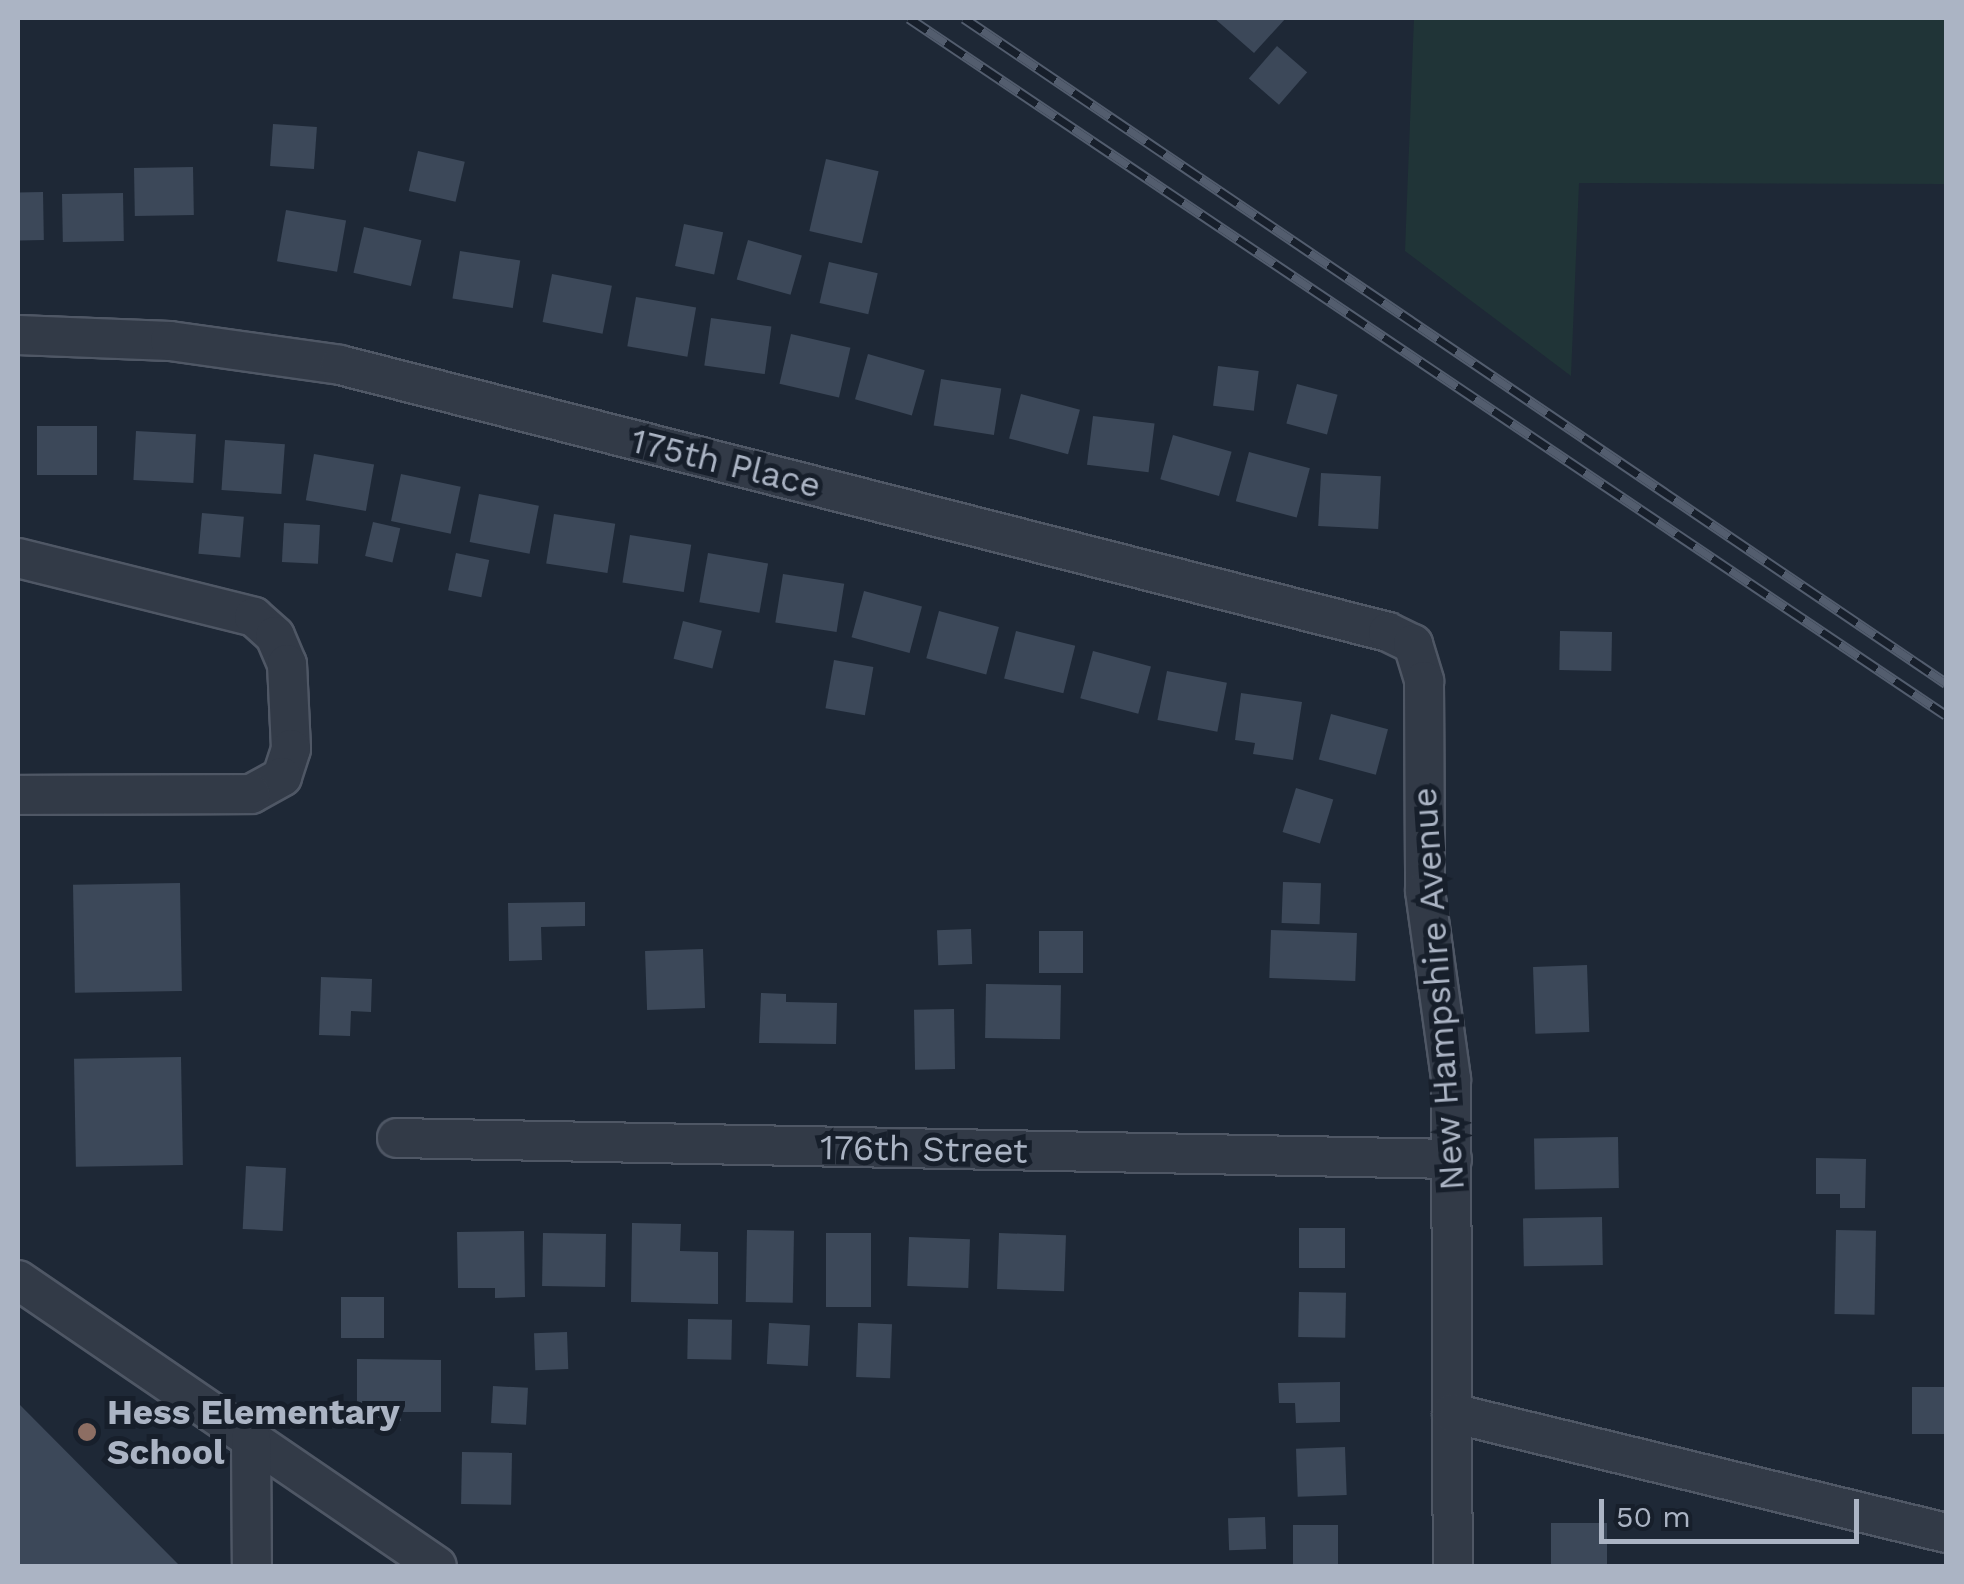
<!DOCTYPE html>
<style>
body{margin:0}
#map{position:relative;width:1964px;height:1584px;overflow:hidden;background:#1e2836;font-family:"Work Sans",sans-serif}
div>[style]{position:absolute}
.green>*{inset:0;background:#203437}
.building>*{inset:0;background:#3c4859;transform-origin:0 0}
.roads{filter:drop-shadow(2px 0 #4f5765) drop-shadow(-2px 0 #4f5765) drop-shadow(0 2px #4f5765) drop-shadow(0 -2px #4f5765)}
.minor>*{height:38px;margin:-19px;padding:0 19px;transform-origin:19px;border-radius:19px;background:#323a47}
.rail>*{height:11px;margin-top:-5.5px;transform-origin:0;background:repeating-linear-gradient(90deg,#171f2b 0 22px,#535d6e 0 44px);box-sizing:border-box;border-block:2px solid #535d6e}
.dots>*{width:28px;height:28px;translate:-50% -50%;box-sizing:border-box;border:5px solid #171f2b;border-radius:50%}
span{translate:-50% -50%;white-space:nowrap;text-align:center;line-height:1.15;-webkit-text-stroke:10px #171f2b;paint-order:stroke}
.street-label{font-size:35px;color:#abb4c4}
.poi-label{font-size:35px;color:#abb4c4;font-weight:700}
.left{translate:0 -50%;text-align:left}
.frame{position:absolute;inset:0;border:20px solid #abb4c4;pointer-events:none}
.scale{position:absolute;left:1599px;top:1499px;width:260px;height:45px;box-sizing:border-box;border:5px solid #abb4c4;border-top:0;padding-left:12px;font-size:30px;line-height:35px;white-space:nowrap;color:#abb4c4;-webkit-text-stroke:8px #171f2b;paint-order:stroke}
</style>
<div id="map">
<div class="green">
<div style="clip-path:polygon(1414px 18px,1946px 18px,1946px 184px,1579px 183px,1571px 376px,1405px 251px)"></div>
</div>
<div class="building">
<div style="clip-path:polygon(1214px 18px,1286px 18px,1254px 53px)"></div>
<div style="left:1277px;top:46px;width:40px;height:43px;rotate:41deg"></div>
<div style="left:273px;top:124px;width:44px;height:42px;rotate:4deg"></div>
<div style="left:418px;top:151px;width:48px;height:41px;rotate:13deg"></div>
<div style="left:826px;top:159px;width:54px;height:74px;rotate:13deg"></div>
<div style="left:193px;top:167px;width:48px;height:59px;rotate:89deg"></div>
<div style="left:43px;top:192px;width:48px;height:25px;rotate:89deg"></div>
<div style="left:123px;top:193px;width:48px;height:61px;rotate:89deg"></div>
<div style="left:286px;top:210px;width:61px;height:52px;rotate:10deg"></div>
<div style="left:684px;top:224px;width:40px;height:43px;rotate:12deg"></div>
<div style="left:364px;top:227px;width:59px;height:47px;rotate:13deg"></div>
<div style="left:748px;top:240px;width:56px;height:41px;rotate:16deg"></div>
<div style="left:460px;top:251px;width:61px;height:48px;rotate:9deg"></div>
<div style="left:829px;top:262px;width:50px;height:42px;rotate:13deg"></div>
<div style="left:552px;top:274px;width:61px;height:49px;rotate:11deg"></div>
<div style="left:636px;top:297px;width:61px;height:50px;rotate:10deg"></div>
<div style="left:711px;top:318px;width:61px;height:48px;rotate:8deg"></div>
<div style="left:791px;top:334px;width:61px;height:51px;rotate:13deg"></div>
<div style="left:868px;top:354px;width:59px;height:47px;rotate:16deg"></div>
<div style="left:1218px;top:366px;width:41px;height:40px;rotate:7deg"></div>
<div style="left:941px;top:379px;width:61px;height:47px;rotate:9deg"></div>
<div style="left:1297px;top:384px;width:42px;height:41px;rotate:15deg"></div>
<div style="left:1021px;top:394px;width:61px;height:46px;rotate:15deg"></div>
<div style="left:1093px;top:416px;width:62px;height:49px;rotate:7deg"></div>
<div style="left:37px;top:426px;width:60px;height:49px"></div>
<div style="left:136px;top:431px;width:60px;height:49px;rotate:3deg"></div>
<div style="left:1173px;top:435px;width:61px;height:46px;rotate:16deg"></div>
<div style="left:225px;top:440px;width:60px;height:50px;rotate:4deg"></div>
<div style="left:1249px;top:452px;width:63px;height:51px;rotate:15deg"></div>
<div style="left:314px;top:454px;width:61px;height:47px;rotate:10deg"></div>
<div style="left:1321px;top:473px;width:60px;height:53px;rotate:3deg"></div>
<div style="left:401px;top:474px;width:61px;height:48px;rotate:12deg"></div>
<div style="left:479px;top:494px;width:61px;height:49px;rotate:11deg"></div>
<div style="left:202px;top:513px;width:42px;height:41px;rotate:5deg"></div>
<div style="left:554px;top:514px;width:62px;height:50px;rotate:9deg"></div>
<div style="left:373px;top:522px;width:28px;height:35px;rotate:13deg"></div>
<div style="left:284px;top:523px;width:36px;height:39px;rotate:3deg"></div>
<div style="left:630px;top:535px;width:62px;height:48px;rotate:9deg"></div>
<div style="left:456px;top:553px;width:34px;height:38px;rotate:12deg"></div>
<div style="left:708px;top:553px;width:61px;height:50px;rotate:10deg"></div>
<div style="left:783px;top:574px;width:62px;height:49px;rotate:9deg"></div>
<div style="left:864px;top:591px;width:60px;height:48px;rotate:15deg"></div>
<div style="left:939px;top:611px;width:62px;height:49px;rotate:15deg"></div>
<div style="left:683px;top:621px;width:40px;height:39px;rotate:14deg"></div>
<div style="left:1016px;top:631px;width:61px;height:49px;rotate:14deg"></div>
<div style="left:1560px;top:631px;width:52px;height:39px;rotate:1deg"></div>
<div style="left:1093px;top:651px;width:60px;height:49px;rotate:15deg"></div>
<div style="left:834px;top:660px;width:40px;height:49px;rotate:10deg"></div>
<div style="left:1167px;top:671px;width:61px;height:50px;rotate:11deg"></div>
<div style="clip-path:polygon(1241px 693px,1302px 702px,1293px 760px,1253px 754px,1255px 743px,1235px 740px)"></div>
<div style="left:1331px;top:714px;width:59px;height:47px;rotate:15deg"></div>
<div style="left:1296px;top:788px;width:39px;height:46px;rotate:17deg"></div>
<div style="left:1283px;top:882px;width:38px;height:41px;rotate:2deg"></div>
<div style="left:180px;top:883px;width:108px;height:107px;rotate:89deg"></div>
<div style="clip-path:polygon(585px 902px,585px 926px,541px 927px,542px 960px,509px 961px,508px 903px)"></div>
<div style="left:971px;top:929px;width:35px;height:34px;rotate:88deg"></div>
<div style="left:1271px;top:930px;width:86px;height:48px;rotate:2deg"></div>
<div style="left:1039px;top:931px;width:44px;height:42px"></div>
<div style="left:703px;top:949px;width:59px;height:58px;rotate:88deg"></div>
<div style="left:1587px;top:965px;width:67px;height:54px;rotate:88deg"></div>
<div style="clip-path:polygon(321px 977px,372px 979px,371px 1012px,351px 1011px,350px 1036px,319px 1035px)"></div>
<div style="left:986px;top:984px;width:75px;height:54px;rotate:1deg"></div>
<div style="clip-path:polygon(761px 993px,786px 994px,786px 1002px,837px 1003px,836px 1044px,759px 1043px)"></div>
<div style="left:954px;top:1009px;width:60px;height:40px;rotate:89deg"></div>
<div style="left:181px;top:1057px;width:108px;height:107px;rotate:89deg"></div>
<div style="left:1618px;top:1137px;width:51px;height:84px;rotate:89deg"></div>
<div style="clip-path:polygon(1816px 1158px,1866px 1159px,1865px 1208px,1840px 1208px,1840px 1194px,1816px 1194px)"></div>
<div style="left:246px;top:1166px;width:40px;height:63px;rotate:3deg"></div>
<div style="left:1602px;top:1217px;width:48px;height:79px;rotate:89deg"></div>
<div style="clip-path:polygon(632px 1223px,681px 1224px,680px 1251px,718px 1252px,718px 1304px,631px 1302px)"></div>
<div style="left:1299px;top:1228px;width:46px;height:40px"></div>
<div style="left:747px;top:1230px;width:47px;height:72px;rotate:1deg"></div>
<div style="left:1836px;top:1230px;width:40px;height:84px;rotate:1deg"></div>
<div style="clip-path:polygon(524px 1231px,525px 1297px,495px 1298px,495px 1288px,458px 1288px,457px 1232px)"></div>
<div style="left:543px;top:1233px;width:63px;height:53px;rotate:1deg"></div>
<div style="left:826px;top:1233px;width:45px;height:74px"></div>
<div style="left:999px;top:1233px;width:67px;height:56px;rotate:2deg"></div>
<div style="left:909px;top:1237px;width:61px;height:49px;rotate:2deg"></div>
<div style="left:1299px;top:1292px;width:47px;height:45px;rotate:1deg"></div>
<div style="left:341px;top:1297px;width:43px;height:41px"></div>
<div style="left:688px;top:1319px;width:44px;height:40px;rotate:1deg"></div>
<div style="left:769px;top:1323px;width:41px;height:41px;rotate:3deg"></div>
<div style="left:858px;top:1323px;width:34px;height:54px;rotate:2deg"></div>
<div style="left:567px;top:1332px;width:37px;height:33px;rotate:88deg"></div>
<div style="clip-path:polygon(357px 1359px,441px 1360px,441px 1412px,401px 1412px,401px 1421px,357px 1420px)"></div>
<div style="clip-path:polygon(1340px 1382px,1340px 1422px,1296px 1423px,1295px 1403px,1279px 1403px,1278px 1383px)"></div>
<div style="left:493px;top:1386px;width:35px;height:37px;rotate:3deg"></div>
<div style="left:1946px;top:1387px;width:47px;height:34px;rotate:90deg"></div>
<div style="clip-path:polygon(18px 1403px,180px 1566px,18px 1566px)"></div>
<div style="left:1345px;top:1447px;width:48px;height:49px;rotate:88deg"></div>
<div style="left:462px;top:1452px;width:50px;height:52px;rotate:1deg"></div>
<div style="left:1265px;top:1517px;width:32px;height:37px;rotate:88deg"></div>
<div style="left:1607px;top:1523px;width:43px;height:56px;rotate:90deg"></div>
<div style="left:1293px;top:1525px;width:45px;height:41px"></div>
</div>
<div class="roads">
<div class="minor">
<div style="left:18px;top:335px;width:152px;rotate:2.3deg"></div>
<div style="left:170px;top:341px;width:172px;rotate:8deg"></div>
<div style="left:340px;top:365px;width:1081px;rotate:14.29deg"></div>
<div style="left:1388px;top:632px;width:28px;rotate:26deg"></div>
<div style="left:1413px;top:644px;width:39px;rotate:73deg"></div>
<div style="left:1424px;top:681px;width:210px;rotate:89.7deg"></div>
<div style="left:1425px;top:891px;width:190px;rotate:82.1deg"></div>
<div style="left:1451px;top:1079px;width:487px;rotate:89.8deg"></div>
<div style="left:18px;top:558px;width:243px;rotate:14deg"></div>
<div style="left:254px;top:617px;width:28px;rotate:42deg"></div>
<div style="left:275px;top:636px;width:30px;rotate:67deg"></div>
<div style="left:287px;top:664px;width:85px;rotate:87.3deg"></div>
<div style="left:291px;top:749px;width:29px;rotate:108deg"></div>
<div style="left:282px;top:777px;width:35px;rotate:151deg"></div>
<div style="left:251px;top:794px;width:233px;rotate:179.8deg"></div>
<div style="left:397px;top:1138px;width:1055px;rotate:1.14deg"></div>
<div style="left:18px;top:1280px;width:507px;rotate:34.32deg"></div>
<div style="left:1452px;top:1413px;width:508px;rotate:13.65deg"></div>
<div style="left:251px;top:1438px;width:128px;rotate:89.6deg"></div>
</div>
</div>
<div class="rail">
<div style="left:909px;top:18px;width:1249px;rotate:33.91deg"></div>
<div style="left:964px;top:18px;width:1186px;rotate:34.11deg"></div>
</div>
<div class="dots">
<div style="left:87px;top:1432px;background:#8d6e63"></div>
</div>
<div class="street-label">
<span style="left:726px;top:463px;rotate:14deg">175th Place</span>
<span style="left:1438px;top:989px;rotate:-94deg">New Hampshire Avenue</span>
<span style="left:924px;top:1149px;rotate:1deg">176th Street</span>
</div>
<div class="poi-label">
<span class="left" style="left:107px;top:1432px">Hess Elementary<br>School</span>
</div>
<div class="frame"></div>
<div class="scale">50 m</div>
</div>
